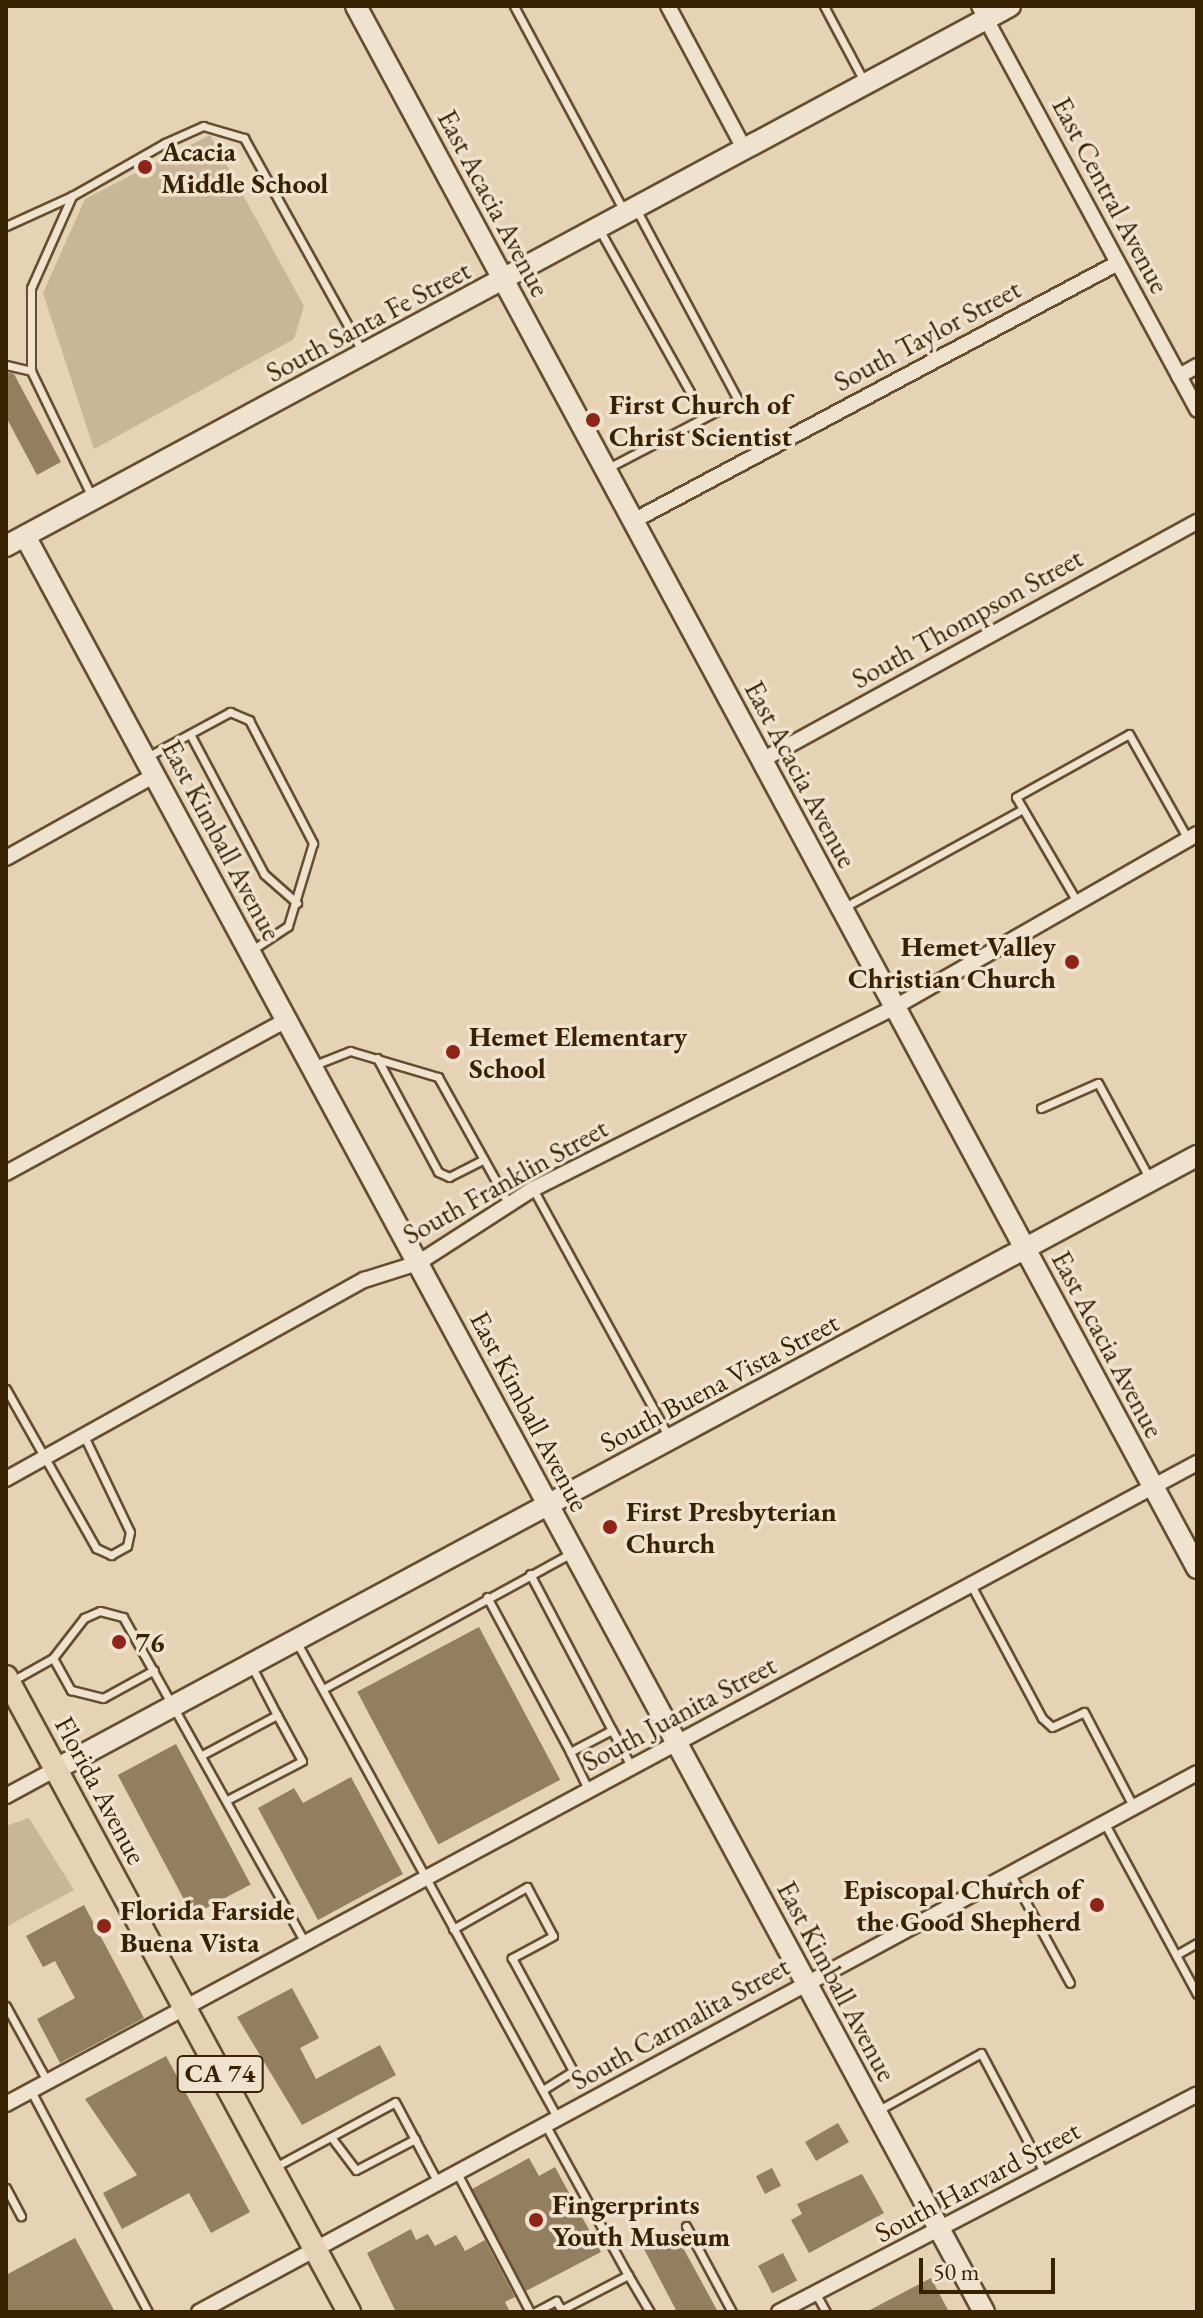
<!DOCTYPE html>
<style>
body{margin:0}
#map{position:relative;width:1203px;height:2318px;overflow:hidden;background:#e6d3b5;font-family:"EB Garamond",serif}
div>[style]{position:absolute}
.green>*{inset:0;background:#c9b597}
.building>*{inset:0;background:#937e5f;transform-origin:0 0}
.roads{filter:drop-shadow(2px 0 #644e2f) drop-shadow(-2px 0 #644e2f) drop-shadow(0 2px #644e2f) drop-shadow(0 -2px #644e2f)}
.lane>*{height:7px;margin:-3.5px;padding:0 3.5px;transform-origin:3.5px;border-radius:3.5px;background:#efe2cf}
.street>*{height:14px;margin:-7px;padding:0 7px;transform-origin:7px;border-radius:7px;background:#efe2cf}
.secondary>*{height:20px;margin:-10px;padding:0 10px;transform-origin:10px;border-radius:10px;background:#efe2cf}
.primary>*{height:22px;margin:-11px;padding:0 11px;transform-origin:11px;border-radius:11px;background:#e6d3b5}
.dots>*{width:22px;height:22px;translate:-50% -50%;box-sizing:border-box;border:4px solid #efe2cf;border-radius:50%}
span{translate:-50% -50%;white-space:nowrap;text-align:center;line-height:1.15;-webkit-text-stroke:7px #efe2cf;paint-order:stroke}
.shield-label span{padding:2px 6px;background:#efe2cf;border:2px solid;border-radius:6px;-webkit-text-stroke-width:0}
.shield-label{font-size:26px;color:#392202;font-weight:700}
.poi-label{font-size:28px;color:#392202;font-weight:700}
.left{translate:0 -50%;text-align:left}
.right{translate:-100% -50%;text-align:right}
.street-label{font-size:28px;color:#392202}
.frame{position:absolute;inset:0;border:8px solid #392202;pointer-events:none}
.scale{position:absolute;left:919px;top:2258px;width:136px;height:36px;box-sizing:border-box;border:4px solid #392202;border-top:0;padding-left:10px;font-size:24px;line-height:28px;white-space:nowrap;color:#392202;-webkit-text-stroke:6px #efe2cf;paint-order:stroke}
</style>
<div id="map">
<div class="green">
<div style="clip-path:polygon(210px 135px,304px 306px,294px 339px,94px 449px,43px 293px,85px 199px)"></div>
<div style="clip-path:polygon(29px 1818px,74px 1890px,6px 1927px,6px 1826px)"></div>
</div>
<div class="building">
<div style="clip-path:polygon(6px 372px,14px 374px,61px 462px,37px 475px,6px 417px)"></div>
<div style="left:479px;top:1627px;width:173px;height:138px;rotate:62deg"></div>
<div style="left:176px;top:1744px;width:159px;height:66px;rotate:62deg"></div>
<div style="clip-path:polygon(351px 1777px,403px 1874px,318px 1920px,258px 1808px,294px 1788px,303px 1803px)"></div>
<div style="clip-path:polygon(84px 1905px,144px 2018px,60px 2063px,37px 2019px,75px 1998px,55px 1961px,43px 1967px,26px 1936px)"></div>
<div style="clip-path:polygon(292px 1988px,319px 2038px,300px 2048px,316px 2079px,380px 2045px,396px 2075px,302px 2125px,237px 2017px)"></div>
<div style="clip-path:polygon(166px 2056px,250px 2212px,211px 2233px,189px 2193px,122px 2229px,103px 2193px,137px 2175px,85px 2099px)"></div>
<div style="left:838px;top:2123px;width:22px;height:38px;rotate:60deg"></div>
<div style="clip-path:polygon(529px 2158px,539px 2176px,555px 2167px,601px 2252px,526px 2291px,472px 2189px)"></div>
<div style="left:772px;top:2168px;width:20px;height:18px;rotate:63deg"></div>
<div style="clip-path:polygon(862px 2174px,884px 2213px,809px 2253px,791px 2220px,802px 2214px,797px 2204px)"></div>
<div style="clip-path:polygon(411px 2229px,416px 2240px,428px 2234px,435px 2246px,456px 2235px,465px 2251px,485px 2240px,515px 2297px,505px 2302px,510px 2312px,396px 2312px,367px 2253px)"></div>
<div style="clip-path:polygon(675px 2233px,718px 2312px,677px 2312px,644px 2249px)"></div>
<div style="clip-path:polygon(75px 2238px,115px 2312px,6px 2312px,6px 2275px)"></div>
<div style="left:783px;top:2253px;width:31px;height:28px;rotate:63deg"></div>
<div style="clip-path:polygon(931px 2278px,949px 2312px,866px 2312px)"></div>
</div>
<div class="roads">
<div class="lane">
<div style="left:514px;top:6px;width:233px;rotate:61.8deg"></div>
<div style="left:824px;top:6px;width:87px;rotate:62deg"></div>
<div style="left:6px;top:226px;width:72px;rotate:-24.4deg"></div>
<div style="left:599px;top:229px;width:215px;rotate:60.8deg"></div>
<div style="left:6px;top:365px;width:26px;rotate:13deg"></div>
<div style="left:608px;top:468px;width:147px;rotate:-27.6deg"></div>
<div style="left:738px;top:400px;width:217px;rotate:-118.1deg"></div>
<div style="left:92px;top:497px;width:140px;rotate:-115.8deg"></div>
<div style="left:31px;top:371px;width:83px;rotate:-90deg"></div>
<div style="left:31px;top:288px;width:101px;rotate:-66deg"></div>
<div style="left:72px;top:196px;width:107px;rotate:-29.7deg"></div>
<div style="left:165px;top:143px;width:42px;rotate:-24.1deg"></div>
<div style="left:203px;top:126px;width:43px;rotate:16.3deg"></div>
<div style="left:244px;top:138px;width:246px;rotate:61deg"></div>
<div style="left:190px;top:734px;width:158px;rotate:62.1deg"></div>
<div style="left:264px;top:874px;width:44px;rotate:41.3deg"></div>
<div style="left:145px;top:758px;width:97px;rotate:-28.4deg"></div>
<div style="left:230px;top:712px;width:21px;rotate:23deg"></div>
<div style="left:249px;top:720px;width:139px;rotate:62.5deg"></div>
<div style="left:313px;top:843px;width:87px;rotate:106.8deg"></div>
<div style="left:288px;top:926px;width:43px;rotate:146.3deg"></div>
<div style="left:1076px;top:900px;width:119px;rotate:-120.2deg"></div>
<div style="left:1016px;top:797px;width:129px;rotate:-29.1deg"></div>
<div style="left:1129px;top:734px;width:120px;rotate:60.7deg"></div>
<div style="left:843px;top:908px;width:205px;rotate:-28.8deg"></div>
<div style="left:377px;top:1058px;width:129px;rotate:61.8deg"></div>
<div style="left:438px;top:1172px;width:12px;rotate:24deg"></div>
<div style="left:449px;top:1177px;width:39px;rotate:-27deg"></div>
<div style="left:312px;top:1066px;width:41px;rotate:-21.5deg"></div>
<div style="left:350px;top:1051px;width:92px;rotate:16.5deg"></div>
<div style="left:438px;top:1077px;width:144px;rotate:60.9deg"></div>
<div style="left:1041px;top:1108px;width:62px;rotate:-23.7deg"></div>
<div style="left:1098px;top:1083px;width:109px;rotate:61.6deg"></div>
<div style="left:533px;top:1189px;width:281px;rotate:61.3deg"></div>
<div style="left:6px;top:1389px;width:183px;rotate:60.5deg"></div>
<div style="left:96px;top:1548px;width:17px;rotate:25deg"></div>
<div style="left:111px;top:1555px;width:18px;rotate:-29deg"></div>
<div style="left:127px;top:1546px;width:14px;rotate:-78deg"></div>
<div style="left:130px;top:1532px;width:106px;rotate:-115.6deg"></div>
<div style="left:530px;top:1574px;width:176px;rotate:62.3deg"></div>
<div style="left:971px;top:1585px;width:151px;rotate:61.9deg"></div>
<div style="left:1042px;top:1718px;width:13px;rotate:42deg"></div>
<div style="left:1052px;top:1727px;width:35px;rotate:-25deg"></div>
<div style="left:1084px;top:1712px;width:104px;rotate:62.4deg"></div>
<div style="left:487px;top:1597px;width:176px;rotate:61.8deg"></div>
<div style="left:296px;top:1641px;width:545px;rotate:61.27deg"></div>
<div style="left:53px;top:1658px;width:37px;rotate:61deg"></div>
<div style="left:71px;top:1690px;width:33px;rotate:14deg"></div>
<div style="left:103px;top:1698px;width:58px;rotate:-28.8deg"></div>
<div style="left:252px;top:1667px;width:54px;rotate:62.5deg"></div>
<div style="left:12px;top:1681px;width:47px;rotate:-29.3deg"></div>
<div style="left:53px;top:1658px;width:51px;rotate:-52.2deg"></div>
<div style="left:84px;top:1618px;width:17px;rotate:-24deg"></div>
<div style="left:100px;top:1611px;width:24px;rotate:15deg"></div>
<div style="left:123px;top:1617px;width:373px;rotate:60.8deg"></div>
<div style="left:323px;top:1689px;width:281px;rotate:-28.7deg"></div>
<div style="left:202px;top:1755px;width:85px;rotate:-28.1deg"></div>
<div style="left:277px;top:1715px;width:52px;rotate:61.5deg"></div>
<div style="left:302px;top:1761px;width:85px;rotate:152.5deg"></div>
<div style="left:589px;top:1791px;width:43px;rotate:-116deg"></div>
<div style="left:570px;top:1752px;width:47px;rotate:-27.6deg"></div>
<div style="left:612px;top:1730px;width:43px;rotate:62.2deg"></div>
<div style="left:1105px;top:1824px;width:193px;rotate:61.6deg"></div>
<div style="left:1010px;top:1873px;width:125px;rotate:61.4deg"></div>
<div style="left:453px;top:1929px;width:85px;rotate:-29.6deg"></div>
<div style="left:527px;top:1887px;width:55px;rotate:62deg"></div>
<div style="left:553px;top:1936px;width:47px;rotate:151.8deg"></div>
<div style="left:512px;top:1958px;width:128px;rotate:61.6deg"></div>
<div style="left:573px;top:2071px;width:36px;rotate:148deg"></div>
<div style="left:1176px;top:1955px;width:24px;rotate:-30deg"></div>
<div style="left:6px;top:2006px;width:85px;rotate:61.3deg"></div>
<div style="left:31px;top:2091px;width:250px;rotate:62.1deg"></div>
<div style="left:877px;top:2111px;width:119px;rotate:-29.1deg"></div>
<div style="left:981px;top:2053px;width:137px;rotate:62.1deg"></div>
<div style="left:546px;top:2126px;width:170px;rotate:61.2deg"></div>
<div style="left:331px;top:2137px;width:41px;rotate:52.9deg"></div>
<div style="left:356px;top:2170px;width:67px;rotate:-27.7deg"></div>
<div style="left:275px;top:2167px;width:136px;rotate:-28.4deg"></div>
<div style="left:395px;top:2102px;width:92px;rotate:62deg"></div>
<div style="left:458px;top:2175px;width:155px;rotate:62.3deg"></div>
<div style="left:6px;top:2188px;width:32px;rotate:62deg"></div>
<div style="left:686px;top:2226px;width:98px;rotate:61.9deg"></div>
<div style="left:816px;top:2294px;width:21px;rotate:61deg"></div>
<div style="left:561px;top:2310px;width:76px;rotate:-27.6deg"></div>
<div style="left:628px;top:2275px;width:43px;rotate:59.3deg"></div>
<div style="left:535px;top:2312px;width:24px;rotate:-28deg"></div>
<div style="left:556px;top:2301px;width:13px;rotate:58deg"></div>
</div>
<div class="street">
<div style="left:668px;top:6px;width:163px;rotate:61.9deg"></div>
<div style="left:979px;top:6px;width:459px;rotate:61.6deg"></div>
<div style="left:1179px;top:376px;width:21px;rotate:-29deg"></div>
<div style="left:633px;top:521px;width:549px;rotate:-28.01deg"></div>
<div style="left:762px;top:760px;width:496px;rotate:-28.7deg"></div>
<div style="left:6px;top:858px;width:171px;rotate:-29.1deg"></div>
<div style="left:6px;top:1173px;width:320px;rotate:-28.6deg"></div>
<div style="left:6px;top:1479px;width:410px;rotate:-29.1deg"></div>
<div style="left:364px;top:1280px;width:57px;rotate:-17.5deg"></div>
<div style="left:418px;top:1263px;width:137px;rotate:-32.8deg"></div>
<div style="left:533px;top:1189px;width:405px;rotate:-26.7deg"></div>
<div style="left:895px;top:1007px;width:348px;rotate:-29.8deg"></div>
<div style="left:6px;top:1796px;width:57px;rotate:-28.4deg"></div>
<div style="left:6px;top:2104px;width:1353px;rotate:-28.29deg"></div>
<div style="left:199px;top:2312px;width:1134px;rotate:-28.37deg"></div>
<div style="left:779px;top:2312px;width:471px;rotate:-27.5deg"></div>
</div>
<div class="secondary">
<div style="left:356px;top:6px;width:1774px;rotate:61.7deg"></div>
<div style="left:25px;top:536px;width:2018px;rotate:61.63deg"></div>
<div style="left:6px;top:546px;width:1140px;rotate:-28.27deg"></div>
<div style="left:56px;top:1769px;width:1295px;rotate:-28.25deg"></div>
</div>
<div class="primary">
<div style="left:6px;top:1677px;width:722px;rotate:61.62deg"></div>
</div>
</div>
<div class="dots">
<div style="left:145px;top:167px;background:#8f2418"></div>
<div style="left:593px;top:420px;background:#8f2418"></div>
<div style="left:1072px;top:962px;background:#8f2418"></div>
<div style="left:453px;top:1052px;background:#8f2418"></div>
<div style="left:610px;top:1527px;background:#8f2418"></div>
<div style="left:119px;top:1642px;background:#8f2418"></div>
<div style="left:1097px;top:1905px;background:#8f2418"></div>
<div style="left:104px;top:1926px;background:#8f2418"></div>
<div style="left:536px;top:2220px;background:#8f2418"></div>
</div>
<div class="shield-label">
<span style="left:220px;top:2074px">CA 74</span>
</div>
<div class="poi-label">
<span class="left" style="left:161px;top:167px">Acacia<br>Middle School</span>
<span class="left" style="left:609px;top:420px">First Church of<br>Christ Scientist</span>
<span class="right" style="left:1056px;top:962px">Hemet Valley<br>Christian Church</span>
<span class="left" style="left:469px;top:1052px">Hemet Elementary<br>School</span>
<span class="left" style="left:626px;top:1527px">First Presbyterian<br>Church</span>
<span class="left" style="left:135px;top:1642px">76</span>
<span class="right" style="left:1081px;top:1905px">Episcopal Church of<br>the Good Shepherd</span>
<span class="left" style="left:120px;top:1926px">Florida Farside<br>Buena Vista</span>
<span class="left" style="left:552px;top:2220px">Fingerprints<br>Youth Museum</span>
</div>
<div class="street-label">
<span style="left:1111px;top:195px;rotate:62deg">East Central Avenue</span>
<span style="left:494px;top:203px;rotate:62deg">East Acacia Avenue</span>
<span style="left:368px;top:321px;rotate:-28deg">South Santa Fe Street</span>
<span style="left:927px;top:335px;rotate:-28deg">South Taylor Street</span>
<span style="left:967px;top:618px;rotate:-29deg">South Thompson Street</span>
<span style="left:801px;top:774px;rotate:62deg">East Acacia Avenue</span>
<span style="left:222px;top:840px;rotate:62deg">East Kimball Avenue</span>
<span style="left:505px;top:1181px;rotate:-29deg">South Franklin Street</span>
<span style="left:1108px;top:1344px;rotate:62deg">East Acacia Avenue</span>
<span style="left:719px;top:1382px;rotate:-28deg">South Buena Vista Street</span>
<span style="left:530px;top:1411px;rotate:62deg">East Kimball Avenue</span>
<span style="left:679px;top:1713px;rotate:-28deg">South Juanita Street</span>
<span style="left:101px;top:1790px;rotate:62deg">Florida Avenue</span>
<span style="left:837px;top:1981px;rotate:62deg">East Kimball Avenue</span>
<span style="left:680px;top:2023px;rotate:-29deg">South Carmalita Street</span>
<span style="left:977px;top:2181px;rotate:-28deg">South Harvard Street</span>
</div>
<div class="frame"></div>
<div class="scale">50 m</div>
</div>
